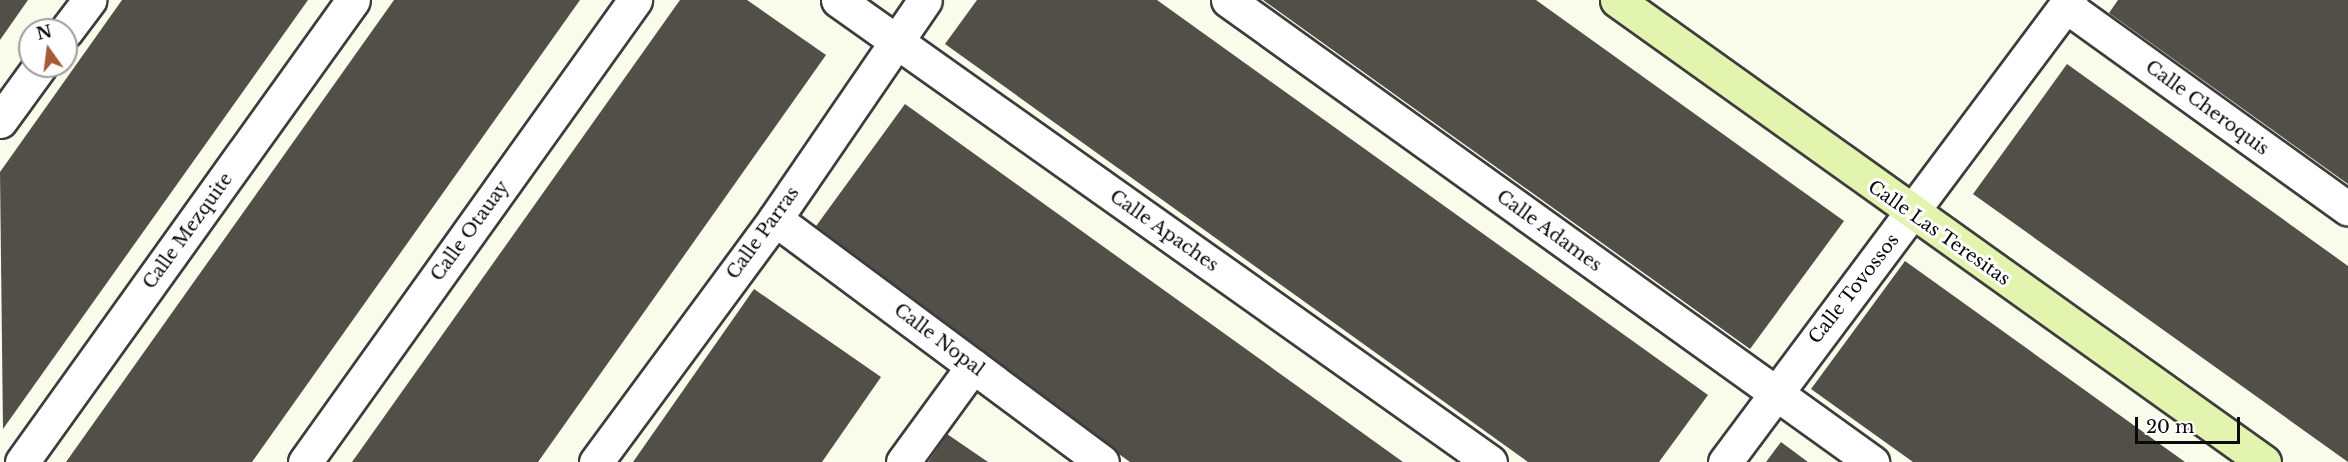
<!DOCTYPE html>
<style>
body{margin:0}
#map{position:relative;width:2348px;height:462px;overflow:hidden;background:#f9fcea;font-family:"Libre Baskerville",serif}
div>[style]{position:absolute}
.building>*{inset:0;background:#514f48}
.roads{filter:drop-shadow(2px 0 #3d3d3d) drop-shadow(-2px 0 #3d3d3d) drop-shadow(0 2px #3d3d3d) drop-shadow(0 -2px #3d3d3d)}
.street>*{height:33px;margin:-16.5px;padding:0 16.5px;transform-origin:16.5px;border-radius:16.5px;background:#fff}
.secondary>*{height:33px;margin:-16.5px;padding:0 16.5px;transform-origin:16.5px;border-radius:16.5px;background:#e2f4ad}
span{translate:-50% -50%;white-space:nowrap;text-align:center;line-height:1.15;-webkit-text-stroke:6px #fff;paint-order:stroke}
.street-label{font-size:18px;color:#0a0a0a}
.north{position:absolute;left:18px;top:18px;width:60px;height:60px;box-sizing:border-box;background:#fff;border:2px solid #9d9d9d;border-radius:50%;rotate:346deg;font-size:16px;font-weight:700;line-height:24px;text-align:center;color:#0a0a0a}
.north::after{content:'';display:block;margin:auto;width:21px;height:27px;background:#a65a36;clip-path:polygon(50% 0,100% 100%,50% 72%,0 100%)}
.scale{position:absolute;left:2135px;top:417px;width:105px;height:27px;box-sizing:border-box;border:3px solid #0a0a0a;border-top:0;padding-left:8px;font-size:18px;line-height:21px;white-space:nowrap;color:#0a0a0a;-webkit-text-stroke:4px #fff;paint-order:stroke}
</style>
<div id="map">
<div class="building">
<div style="clip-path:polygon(0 0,28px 0,0 40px)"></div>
<div style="clip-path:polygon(122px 0,308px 0,3px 429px,0 172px)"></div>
<div style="clip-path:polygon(394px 0,580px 0,252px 462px,66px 462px)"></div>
<div style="clip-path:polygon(680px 0,747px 0,826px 55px,538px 462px,352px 462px)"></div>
<div style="clip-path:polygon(977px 0,1157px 0,1708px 395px,1659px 462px,1528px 462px,945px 44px)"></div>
<div style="clip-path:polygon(1263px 0,1536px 0,1844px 221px,1750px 349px)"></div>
<div style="clip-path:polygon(2118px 0,2348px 0,2348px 184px,2109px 13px)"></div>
<div style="clip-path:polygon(2067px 64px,2348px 266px,2348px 462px,1973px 194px)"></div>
<div style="clip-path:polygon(905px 104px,1403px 462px,1130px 462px,811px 233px)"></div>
<div style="clip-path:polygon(1905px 261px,2185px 462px,1913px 462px,1811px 389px)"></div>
<div style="clip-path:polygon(754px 289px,881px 377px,822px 462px,633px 462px)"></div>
<div style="clip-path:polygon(947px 434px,988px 462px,928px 462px)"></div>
<div style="clip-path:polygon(1781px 442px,1808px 462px,1766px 462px)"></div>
</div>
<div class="roads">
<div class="street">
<div style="left:838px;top:0;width:799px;rotate:35.32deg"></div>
<div style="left:1228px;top:0;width:793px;rotate:35.66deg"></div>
<div style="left:2066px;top:6px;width:347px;rotate:35.7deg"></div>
<div style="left:66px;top:31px;width:39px;rotate:-53deg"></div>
<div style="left:0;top:121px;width:68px;rotate:-54deg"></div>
<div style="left:775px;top:219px;width:407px;rotate:36.6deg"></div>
<div style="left:22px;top:462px;width:568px;rotate:-54.38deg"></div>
<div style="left:305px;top:462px;width:568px;rotate:-54.46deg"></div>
<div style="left:596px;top:462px;width:302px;rotate:-53.6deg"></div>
<div style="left:775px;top:219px;width:265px;rotate:-55.6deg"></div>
<div style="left:903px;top:462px;width:119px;rotate:-53.9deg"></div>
<div style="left:1725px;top:462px;width:577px;rotate:-53.25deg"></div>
</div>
<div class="secondary">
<div style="left:1617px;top:0;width:795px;rotate:35.53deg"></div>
</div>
</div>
<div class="street-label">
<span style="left:2207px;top:108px;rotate:36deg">Calle Cheroquis</span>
<span style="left:188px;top:231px;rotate:-54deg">Calle Mezquite</span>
<span style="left:470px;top:231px;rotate:-54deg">Calle Otauay</span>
<span style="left:1164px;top:231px;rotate:35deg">Calle Apaches</span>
<span style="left:1549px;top:231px;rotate:36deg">Calle Adames</span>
<span style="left:763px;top:233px;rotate:-54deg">Calle Parras</span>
<span style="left:1939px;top:233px;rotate:35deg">Calle Las Teresitas</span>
<span style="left:1854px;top:289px;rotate:-52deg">Calle Tovossos</span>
<span style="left:939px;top:340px;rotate:37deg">Calle Nopal</span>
</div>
<div class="north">N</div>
<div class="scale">20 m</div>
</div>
